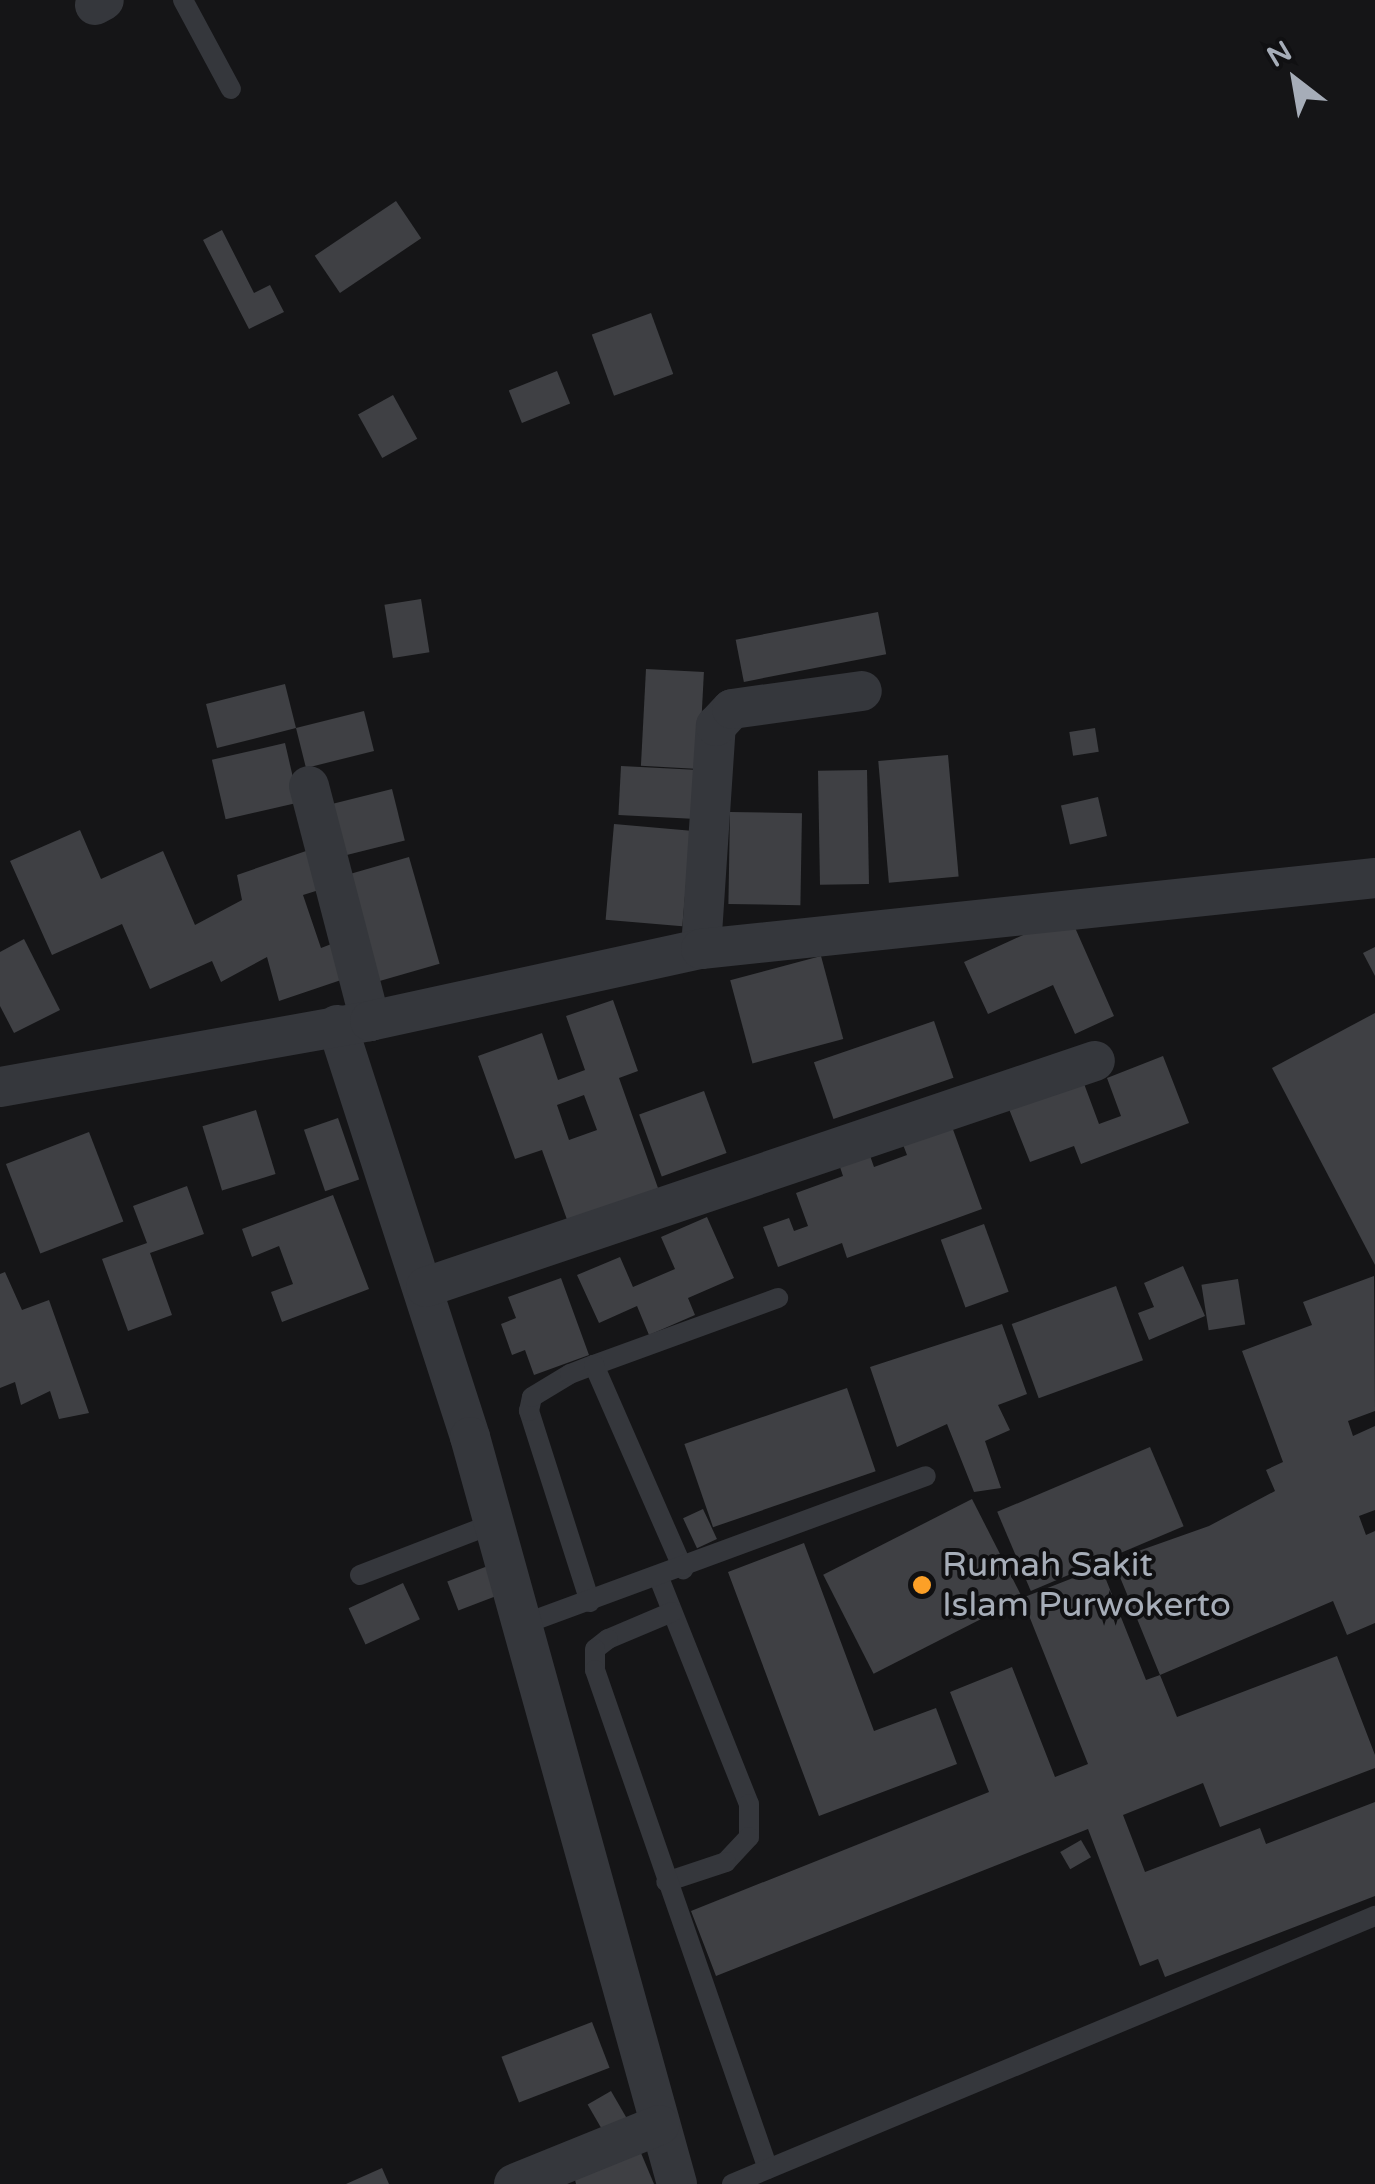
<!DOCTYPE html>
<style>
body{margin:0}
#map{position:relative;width:1375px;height:2184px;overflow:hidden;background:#151517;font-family:"Varela Round",sans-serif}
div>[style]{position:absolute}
.building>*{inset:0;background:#3f4044;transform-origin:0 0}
.service>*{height:20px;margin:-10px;padding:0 10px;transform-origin:10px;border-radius:10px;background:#35373c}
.minor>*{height:40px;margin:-20px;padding:0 20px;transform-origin:20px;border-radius:20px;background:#35373c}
.dots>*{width:28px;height:28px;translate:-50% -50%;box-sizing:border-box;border:5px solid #101012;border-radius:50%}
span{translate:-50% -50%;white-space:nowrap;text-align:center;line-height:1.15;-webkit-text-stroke:8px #101012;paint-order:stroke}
.poi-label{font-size:35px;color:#a6adb8}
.left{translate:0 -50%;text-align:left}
.north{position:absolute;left:1245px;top:30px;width:100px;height:100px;-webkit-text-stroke:8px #101012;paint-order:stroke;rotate:329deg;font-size:28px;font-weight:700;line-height:40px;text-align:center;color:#a6adb8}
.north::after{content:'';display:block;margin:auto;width:35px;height:45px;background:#a6adb8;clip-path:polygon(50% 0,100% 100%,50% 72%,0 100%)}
</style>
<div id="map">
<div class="building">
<div style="left:396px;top:201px;width:45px;height:98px;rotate:56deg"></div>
<div style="clip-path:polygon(222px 230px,254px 293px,270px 285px,284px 312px,249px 329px,203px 240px)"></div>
<div style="left:651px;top:313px;width:65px;height:63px;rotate:70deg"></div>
<div style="left:557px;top:371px;width:35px;height:52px;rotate:68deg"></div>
<div style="left:393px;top:395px;width:50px;height:40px;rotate:61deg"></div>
<div style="left:421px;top:599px;width:54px;height:37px;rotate:81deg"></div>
<div style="left:878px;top:612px;width:43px;height:145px;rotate:79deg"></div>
<div style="left:646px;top:669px;width:58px;height:97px;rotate:3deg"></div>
<div style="clip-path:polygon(285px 684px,296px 728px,364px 711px,374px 751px,306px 768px,296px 728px,217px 748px,206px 704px)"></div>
<div style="left:1095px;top:728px;width:24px;height:26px;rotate:81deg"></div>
<div style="left:285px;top:743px;width:61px;height:75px;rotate:77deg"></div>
<div style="left:948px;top:755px;width:122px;height:70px;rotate:85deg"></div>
<div style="left:621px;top:766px;width:73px;height:49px;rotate:3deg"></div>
<div style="left:867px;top:770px;width:114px;height:49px;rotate:89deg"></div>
<div style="left:392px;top:789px;width:53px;height:65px;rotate:76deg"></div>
<div style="left:1098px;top:797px;width:40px;height:38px;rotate:77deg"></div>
<div style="left:730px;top:812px;width:72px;height:92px;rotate:1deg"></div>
<div style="left:614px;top:824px;width:77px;height:96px;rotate:5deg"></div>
<div style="clip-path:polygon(80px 830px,101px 879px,163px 851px,195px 925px,242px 900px,237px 875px,306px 851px,319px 890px,303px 895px,321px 948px,334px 943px,347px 978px,279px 1001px,267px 957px,221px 982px,212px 961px,150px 989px,122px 924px,52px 955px,10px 861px)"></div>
<div style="left:409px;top:857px;width:111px;height:66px;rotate:74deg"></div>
<div style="clip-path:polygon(1069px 914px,1114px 1016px,1075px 1034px,1053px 985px,988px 1014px,964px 962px)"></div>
<div style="clip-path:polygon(24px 939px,60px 1010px,14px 1033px,0 1006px,0 952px)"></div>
<div style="clip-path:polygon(1375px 947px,1375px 976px,1363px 953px)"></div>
<div style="left:821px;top:956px;width:86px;height:94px;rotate:75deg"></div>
<div style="clip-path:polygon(evenodd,613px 1000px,638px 1071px,619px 1078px,658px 1188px,570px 1228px,542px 1150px,515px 1159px,478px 1056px,542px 1033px,558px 1080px,585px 1070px,566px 1016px,613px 1000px,584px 1095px,597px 1130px,569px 1140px,557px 1105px,584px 1095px)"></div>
<div style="clip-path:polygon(1375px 1013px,1375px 1265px,1272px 1068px)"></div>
<div style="left:934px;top:1021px;width:60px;height:127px;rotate:71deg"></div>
<div style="clip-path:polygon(1163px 1056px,1189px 1123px,1081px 1164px,1074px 1146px,1030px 1162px,1009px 1109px,1083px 1081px,1099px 1124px,1121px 1116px,1107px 1078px)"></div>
<div style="left:704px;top:1091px;width:66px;height:69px;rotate:70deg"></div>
<div style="left:256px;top:1110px;width:67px;height:56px;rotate:73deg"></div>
<div style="left:338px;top:1118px;width:65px;height:36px;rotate:71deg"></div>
<div style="clip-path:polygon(951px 1124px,982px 1209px,847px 1258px,842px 1243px,778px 1267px,763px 1227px,789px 1218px,794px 1231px,808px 1226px,796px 1193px,843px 1176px,838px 1161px,868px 1150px,874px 1167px,907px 1155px,902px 1142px)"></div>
<div style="left:89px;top:1132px;width:96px;height:89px;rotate:69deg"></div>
<div style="clip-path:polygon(187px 1186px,204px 1234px,150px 1253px,172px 1315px,128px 1331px,102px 1259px,147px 1243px,133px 1206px)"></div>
<div style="clip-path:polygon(333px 1195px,369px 1289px,282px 1322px,271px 1292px,293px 1284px,279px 1246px,252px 1257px,242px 1229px)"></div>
<div style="clip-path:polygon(707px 1217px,734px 1278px,688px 1298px,695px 1315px,649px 1335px,637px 1306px,599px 1323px,577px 1275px,620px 1257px,633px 1287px,675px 1269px,661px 1237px)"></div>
<div style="left:984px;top:1224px;width:72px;height:46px;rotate:70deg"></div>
<div style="clip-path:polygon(1183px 1266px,1205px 1316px,1149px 1340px,1138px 1313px,1154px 1307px,1144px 1283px)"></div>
<div style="clip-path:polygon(5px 1272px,22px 1310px,49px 1300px,89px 1413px,59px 1419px,50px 1391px,21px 1405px,15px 1382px,0 1388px,0 1274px)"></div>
<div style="clip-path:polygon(1374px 1276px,1375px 1411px,1348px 1421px,1353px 1436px,1375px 1426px,1375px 1510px,1359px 1516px,1366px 1535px,1375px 1531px,1375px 1623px,1347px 1635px,1333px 1601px,1160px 1675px,1113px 1560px,1209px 1526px,1275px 1491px,1266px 1470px,1283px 1462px,1242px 1351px,1312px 1325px,1303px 1302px)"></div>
<div style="clip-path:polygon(561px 1278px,589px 1355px,534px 1375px,525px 1350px,512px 1355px,501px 1324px,516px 1318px,508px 1297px)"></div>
<div style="left:1238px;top:1279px;width:46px;height:37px;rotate:81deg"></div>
<div style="left:1116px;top:1286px;width:79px;height:111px;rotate:70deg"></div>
<div style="clip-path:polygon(1002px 1324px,1027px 1394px,998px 1405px,1010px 1430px,985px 1441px,1001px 1488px,974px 1492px,947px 1424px,897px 1447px,870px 1367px)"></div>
<div style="left:847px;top:1388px;width:88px;height:172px;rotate:71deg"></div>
<div style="left:1150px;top:1447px;width:86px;height:166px;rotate:67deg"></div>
<div style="left:972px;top:1499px;width:111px;height:167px;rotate:63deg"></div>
<div style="left:703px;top:1509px;width:33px;height:22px;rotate:65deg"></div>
<div style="clip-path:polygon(804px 1543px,874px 1731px,936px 1708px,957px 1764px,819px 1816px,728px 1572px)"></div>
<div style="left:493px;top:1564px;width:31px;height:49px;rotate:69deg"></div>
<div style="clip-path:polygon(1101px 1567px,1146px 1680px,1160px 1675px,1177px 1717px,1337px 1656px,1375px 1755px,1375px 1768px,1220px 1827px,1203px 1783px,1123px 1815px,1145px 1872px,1260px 1828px,1266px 1844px,1375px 1802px,1375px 1896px,1165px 1977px,1158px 1959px,1140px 1966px,1088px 1829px,716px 1976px,691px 1911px,989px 1792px,950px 1692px,1012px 1667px,1055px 1777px,1088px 1764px,1022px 1598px)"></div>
<div style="left:403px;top:1583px;width:40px;height:60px;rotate:65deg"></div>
<div style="left:1081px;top:1840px;width:20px;height:24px;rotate:60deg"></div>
<div style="left:592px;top:2022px;width:49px;height:97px;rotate:69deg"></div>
<div style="left:611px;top:2091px;width:39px;height:27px;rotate:60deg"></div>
<div style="clip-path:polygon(641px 2153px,654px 2184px,576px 2184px,575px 2180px)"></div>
<div style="clip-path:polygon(382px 2168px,389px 2184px,346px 2184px)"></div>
</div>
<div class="service">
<div style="left:183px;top:0;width:101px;rotate:61.7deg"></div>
<div style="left:594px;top:1365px;width:196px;rotate:-20deg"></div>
<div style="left:360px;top:1575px;width:145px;rotate:-21.1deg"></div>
<div style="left:659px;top:1578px;width:243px;rotate:68.3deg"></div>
<div style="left:749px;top:1804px;width:33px;rotate:90deg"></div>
<div style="left:749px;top:1837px;width:34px;rotate:133deg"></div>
<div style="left:726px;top:1862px;width:63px;rotate:161.6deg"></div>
<div style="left:590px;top:1602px;width:201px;rotate:-107.7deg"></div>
<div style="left:529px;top:1411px;width:14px;rotate:-78deg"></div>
<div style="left:532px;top:1397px;width:44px;rotate:-31.2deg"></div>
<div style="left:570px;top:1374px;width:26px;rotate:-21deg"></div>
<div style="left:594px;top:1365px;width:223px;rotate:66.4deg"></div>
<div style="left:672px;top:1612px;width:69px;rotate:157.1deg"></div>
<div style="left:608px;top:1639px;width:16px;rotate:142deg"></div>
<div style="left:595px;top:1649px;width:21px;rotate:90deg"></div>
<div style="left:595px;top:1670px;width:528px;rotate:70.88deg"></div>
<div style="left:524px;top:1624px;width:428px;rotate:-20.2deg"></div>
<div style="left:732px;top:2184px;width:697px;rotate:-22.63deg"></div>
</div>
<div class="minor">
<div style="left:95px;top:5px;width:10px;rotate:-29deg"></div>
<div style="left:309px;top:786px;width:243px;rotate:75.4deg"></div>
<div style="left:701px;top:949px;width:224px;rotate:-86.2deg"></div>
<div style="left:716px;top:726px;width:23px;rotate:-47deg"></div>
<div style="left:732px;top:709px;width:131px;rotate:-7.9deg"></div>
<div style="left:337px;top:1025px;width:433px;rotate:72.1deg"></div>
<div style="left:470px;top:1437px;width:775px;rotate:74.51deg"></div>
<div style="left:0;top:1087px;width:376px;rotate:-10.1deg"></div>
<div style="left:370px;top:1021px;width:339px;rotate:-12.3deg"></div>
<div style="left:701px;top:949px;width:678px;rotate:-6.01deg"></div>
<div style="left:426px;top:1287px;width:706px;rotate:-18.67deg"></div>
<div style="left:514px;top:2184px;width:157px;rotate:-22.1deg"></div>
</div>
<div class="dots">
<div style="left:922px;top:1585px;background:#fca027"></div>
</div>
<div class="poi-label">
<span class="left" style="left:942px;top:1585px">Rumah Sakit<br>Islam Purwokerto</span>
</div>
<div class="north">N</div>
</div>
